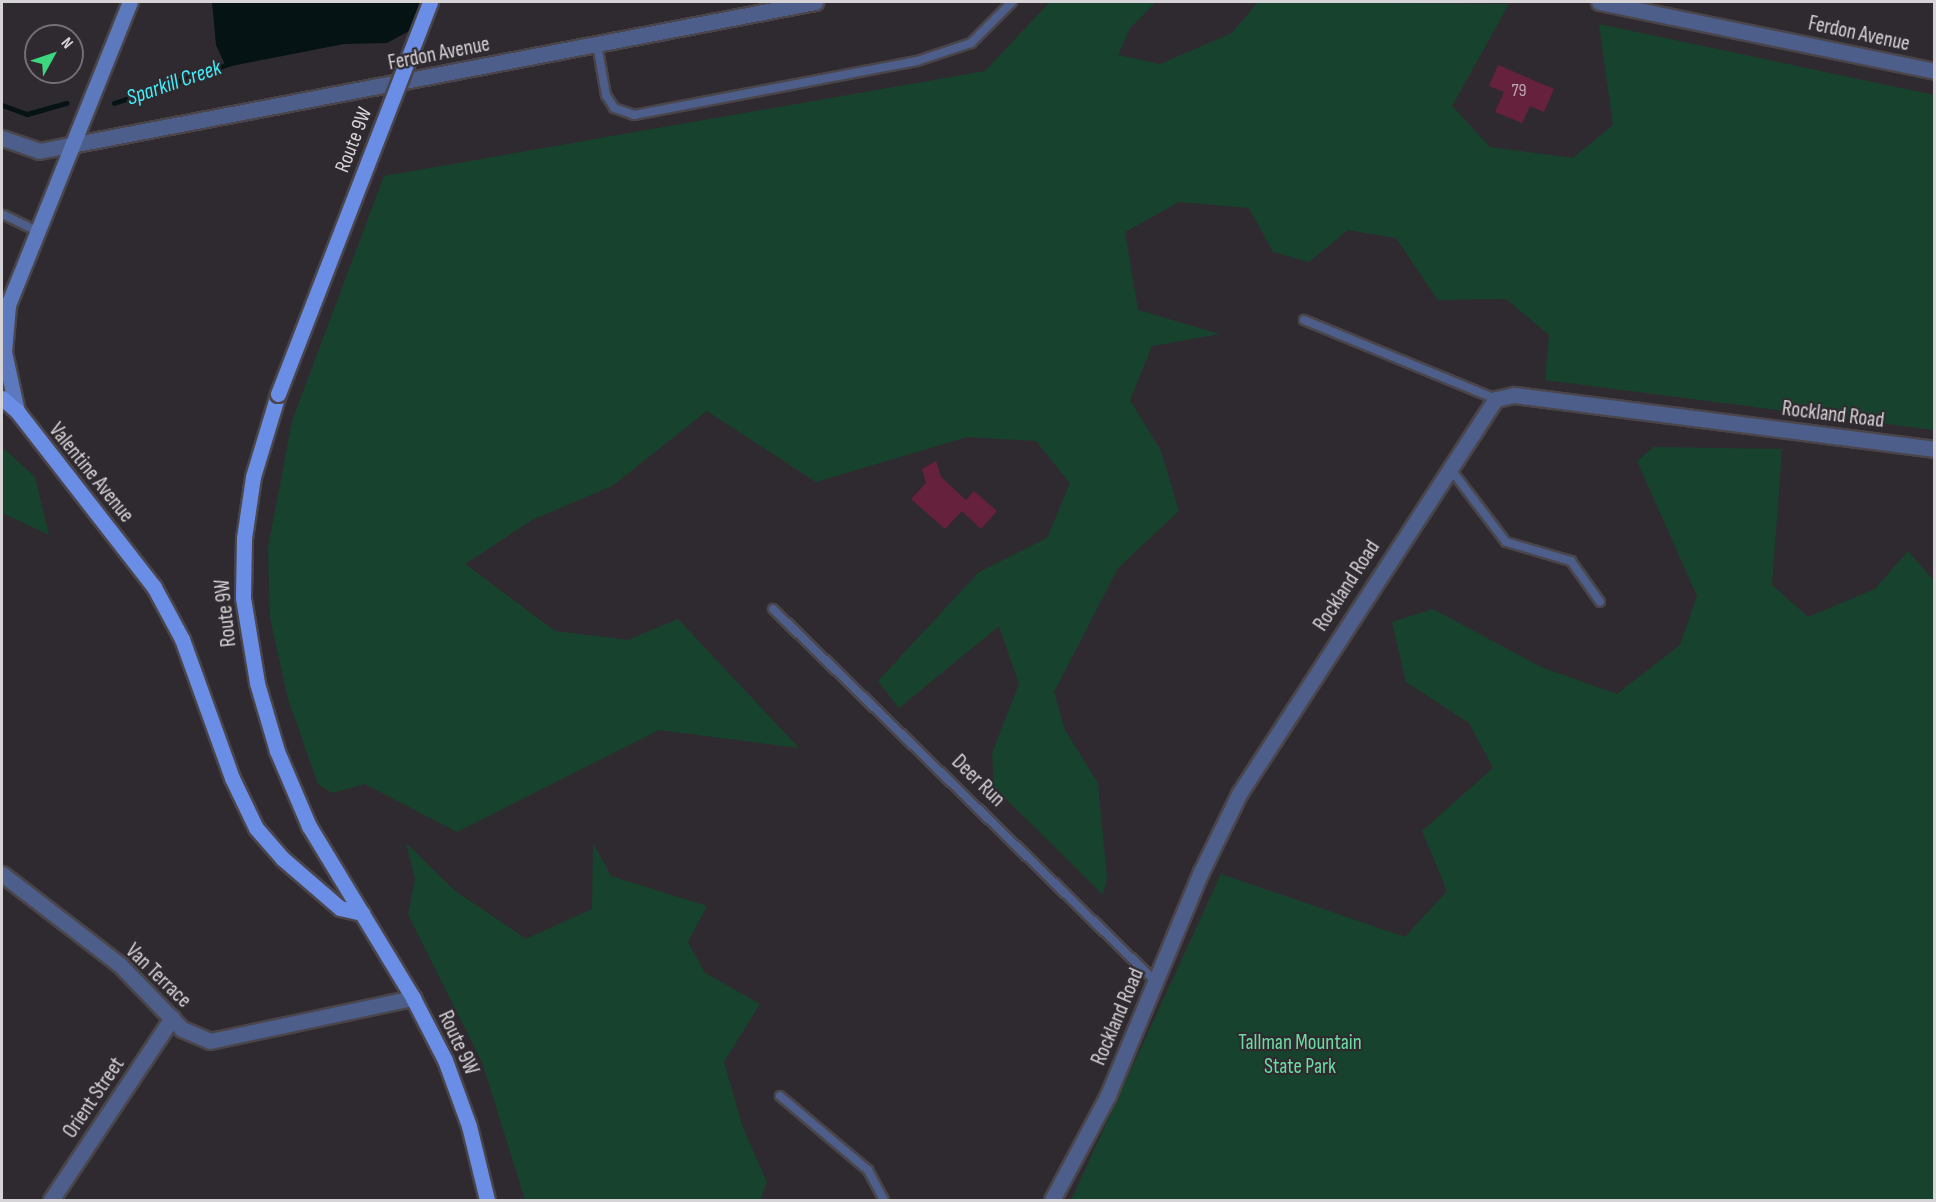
<!DOCTYPE html>
<style>
body{margin:0}
#map{position:relative;width:1936px;height:1202px;overflow:hidden;background:#2f2a2f;font-family:"Sofia Sans Condensed",sans-serif}
div>[style]{position:absolute}
.green>*{inset:0;background:#17432e}
.water>*{inset:0;background:#051314}
.stream>*{height:5px;margin:-2.5px;padding:0 2.5px;transform-origin:2.5px;border-radius:2.5px;background:#051314}
.building>*{inset:0;background:#66213d}
.roads{filter:drop-shadow(2px 0 #4a454a) drop-shadow(-2px 0 #4a454a) drop-shadow(0 2px #4a454a) drop-shadow(0 -2px #4a454a)}
.service>*{height:8px;margin:-4px;padding:0 4px;transform-origin:4px;border-radius:4px;background:#4c5e89}
.minor>*{height:15px;margin:-7.5px;padding:0 7.5px;transform-origin:7.5px;border-radius:7.5px;background:#4c5e89}
.tertiary>*{height:15px;margin:-7.5px;padding:0 7.5px;transform-origin:7.5px;border-radius:7.5px;background:#4c5e89}
.secondary>*{height:15px;margin:-7.5px;padding:0 7.5px;transform-origin:7.5px;border-radius:7.5px;background:#5d79be}
.primary>*{height:15px;margin:-7.5px;padding:0 7.5px;transform-origin:7.5px;border-radius:7.5px;background:#6a8de6}
.bridges{filter:drop-shadow(2px 0 #4a454a) drop-shadow(-2px 0 #4a454a) drop-shadow(0 2px #4a454a) drop-shadow(0 -2px #4a454a)}
.primary-bridge>*{height:15px;margin:-7.5px;padding:0 7.5px;transform-origin:7.5px;border-radius:7.5px;background:#6a8de6}
span{translate:-50% -50%;white-space:nowrap;text-align:center;line-height:1.15;-webkit-text-stroke:4.5px #2f2a2f;paint-order:stroke}
.number-label{font-size:18px;color:#bba7b1}
.number-label span{-webkit-text-stroke-width:0}
.street-label{font-size:21px;color:#d7d4d8}
.park-label{font-size:21px;color:#6bdda4}
.water-label{font-size:22px;color:#43ecf8;font-style:italic}
.frame{position:absolute;inset:0;border:3px solid #d7d4d8;pointer-events:none}
.north{position:absolute;left:24px;top:24px;width:60px;height:60px;box-sizing:border-box;background:#2f2a2f;border:2px solid #726e73;border-radius:50%;rotate:50deg;font-size:16px;font-weight:700;line-height:24px;text-align:center;color:#d7d4d8}
.north::after{content:'';display:block;margin:auto;width:21px;height:27px;background:#3cd77e;clip-path:polygon(50% 0,100% 100%,50% 72%,0 100%)}
</style>
<div id="map">
<div class="green">
<div style="clip-path:polygon(1050px 2px,1156px 2px,1130px 28px,1118px 55px,1160px 64px,1232px 33px,1258px 2px,1509px 4px,1452px 106px,1490px 147px,1573px 158px,1613px 125px,1599px 24px,1934px 95px,1934px 430px,1545px 380px,1549px 335px,1506px 299px,1438px 300px,1396px 238px,1348px 230px,1309px 262px,1273px 252px,1249px 208px,1179px 202px,1125px 232px,1138px 310px,1220px 334px,1152px 346px,1130px 400px,1161px 451px,1179px 511px,1118px 568px,1054px 692px,1065px 730px,1098px 783px,1107px 878px,1103px 895px,994px 787px,992px 753px,1019px 684px,999px 626px,899px 708px,878px 681px,979px 572px,1047px 538px,1070px 483px,1036px 441px,967px 437px,816px 482px,707px 411px,612px 486px,532px 520px,465px 564px,555px 631px,628px 640px,678px 619px,799px 748px,659px 730px,457px 832px,365px 784px,332px 793px,318px 784px,288px 699px,270px 618px,268px 548px,292px 421px,384px 176px,985px 71px)"></div>
<div style="clip-path:polygon(2px 447px,35px 477px,49px 535px,2px 513px)"></div>
<div style="clip-path:polygon(1654px 447px,1782px 449px,1772px 585px,1808px 617px,1875px 589px,1908px 551px,1934px 581px,1934px 1200px,1071px 1200px,1221px 874px,1405px 937px,1447px 891px,1422px 831px,1493px 768px,1469px 723px,1406px 682px,1392px 622px,1433px 609px,1541px 667px,1617px 694px,1680px 645px,1697px 596px,1637px 461px)"></div>
<div style="clip-path:polygon(406px 843px,454px 890px,526px 939px,592px 909px,593px 843px,611px 876px,707px 906px,688px 942px,705px 973px,760px 1004px,724px 1062px,743px 1128px,767px 1182px,760px 1200px,525px 1200px,482px 1062px,408px 915px,415px 879px)"></div>
</div>
<div class="water">
<div style="clip-path:polygon(212px 2px,421px 2px,409px 31px,387px 43px,344px 44px,226px 67px,216px 45px)"></div>
</div>
<div class="stream">
<div style="left:114px;top:103px;width:124px;rotate:-18.9deg"></div>
<div style="left:2px;top:105px;width:27px;rotate:20deg"></div>
<div style="left:27px;top:114px;width:41px;rotate:-15.8deg"></div>
</div>
<div class="building">
<div style="clip-path:polygon(1498px 65px,1554px 89px,1544px 112px,1530px 106px,1522px 123px,1495px 112px,1504px 92px,1489px 86px)"></div>
<div style="clip-path:polygon(936px 461px,941px 477px,966px 500px,974px 491px,997px 511px,981px 529px,962px 511px,945px 529px,911px 499px,926px 483px,922px 469px)"></div>
</div>
<div class="roads">
<div class="service">
<div style="left:597px;top:44px;width:52px;rotate:80deg"></div>
<div style="left:606px;top:95px;width:15px;rotate:58deg"></div>
<div style="left:614px;top:108px;width:21px;rotate:19deg"></div>
<div style="left:634px;top:115px;width:288px;rotate:-10.8deg"></div>
<div style="left:917px;top:61px;width:57px;rotate:-18.4deg"></div>
<div style="left:971px;top:43px;width:58px;rotate:-45deg"></div>
<div style="left:4px;top:215px;width:37px;rotate:26deg"></div>
<div style="left:1304px;top:320px;width:208px;rotate:22.4deg"></div>
<div style="left:1449px;top:467px;width:94px;rotate:52.8deg"></div>
<div style="left:1506px;top:542px;width:68px;rotate:16.3deg"></div>
<div style="left:1571px;top:561px;width:50px;rotate:54.7deg"></div>
<div style="left:773px;top:609px;width:533px;rotate:44.24deg"></div>
<div style="left:780px;top:1096px;width:115px;rotate:40.1deg"></div>
<div style="left:868px;top:1170px;width:34px;rotate:62deg"></div>
</div>
<div class="minor">
<div style="left:2px;top:138px;width:39px;rotate:19deg"></div>
<div style="left:39px;top:151px;width:33px;rotate:-11deg"></div>
<div style="left:2px;top:874px;width:149px;rotate:37.6deg"></div>
<div style="left:120px;top:965px;width:89px;rotate:45.9deg"></div>
<div style="left:182px;top:1029px;width:30px;rotate:23deg"></div>
<div style="left:210px;top:1041px;width:208px;rotate:-12deg"></div>
<div style="left:51px;top:1200px;width:219px;rotate:-56.4deg"></div>
<div style="left:1052px;top:1200px;width:119px;rotate:-61.9deg"></div>
<div style="left:1108px;top:1095px;width:242px;rotate:-67.4deg"></div>
<div style="left:1201px;top:872px;width:87px;rotate:-64deg"></div>
<div style="left:1239px;top:794px;width:471px;rotate:-57deg"></div>
<div style="left:1496px;top:399px;width:18px;rotate:-13deg"></div>
<div style="left:1514px;top:395px;width:423px;rotate:7.3deg"></div>
</div>
<div class="tertiary">
<div style="left:1599px;top:2px;width:342px;rotate:11.6deg"></div>
<div style="left:71px;top:145px;width:758px;rotate:-10.88deg"></div>
</div>
<div class="secondary">
<div style="left:17px;top:411px;width:60px;rotate:-102.4deg"></div>
<div style="left:4px;top:352px;width:47px;rotate:-85.1deg"></div>
<div style="left:8px;top:305px;width:327px;rotate:-68.1deg"></div>
</div>
<div class="primary">
<div style="left:278px;top:394px;width:87px;rotate:106.8deg"></div>
<div style="left:253px;top:477px;width:62px;rotate:98.4deg"></div>
<div style="left:244px;top:538px;width:60px;rotate:91deg"></div>
<div style="left:243px;top:598px;width:86px;rotate:80.6deg"></div>
<div style="left:257px;top:683px;width:71px;rotate:73.6deg"></div>
<div style="left:277px;top:751px;width:82px;rotate:66.9deg"></div>
<div style="left:309px;top:826px;width:201px;rotate:58.8deg"></div>
<div style="left:413px;top:998px;width:70px;rotate:62.7deg"></div>
<div style="left:445px;top:1060px;width:70px;rotate:70deg"></div>
<div style="left:469px;top:1126px;width:76px;rotate:76.3deg"></div>
<div style="left:2px;top:398px;width:20px;rotate:41deg"></div>
<div style="left:17px;top:411px;width:223px;rotate:52.1deg"></div>
<div style="left:154px;top:587px;width:59px;rotate:61.7deg"></div>
<div style="left:182px;top:639px;width:148px;rotate:70.2deg"></div>
<div style="left:232px;top:778px;width:55px;rotate:64.4deg"></div>
<div style="left:256px;top:828px;width:40px;rotate:49deg"></div>
<div style="left:282px;top:858px;width:77px;rotate:40.8deg"></div>
<div style="left:340px;top:908px;width:23px;rotate:13deg"></div>
</div>
</div>
<div class="bridges">
<div class="primary-bridge">
<div style="left:278px;top:394px;width:420px;rotate:-68.8deg"></div>
</div>
</div>
<div class="number-label">
<span style="left:1519px;top:91px">79</span>
</div>
<div class="street-label">
<span style="left:1859px;top:34px;rotate:12deg">Ferdon Avenue</span>
<span style="left:439px;top:54px;rotate:-11deg">Ferdon Avenue</span>
<span style="left:354px;top:140px;rotate:-69deg">Route 9W</span>
<span style="left:1833px;top:415px;rotate:7deg">Rockland Road</span>
<span style="left:91px;top:473px;rotate:51deg">Valentine Avenue</span>
<span style="left:1347px;top:586px;rotate:-57deg">Rockland Road</span>
<span style="left:226px;top:613px;rotate:-96deg">Route 9W</span>
<span style="left:978px;top:781px;rotate:44deg">Deer Run</span>
<span style="left:158px;top:976px;rotate:44deg">Van Terrace</span>
<span style="left:1118px;top:1017px;rotate:-67deg">Rockland Road</span>
<span style="left:458px;top:1043px;rotate:65deg">Route 9W</span>
<span style="left:94px;top:1098px;rotate:-56deg">Orient Street</span>
</div>
<div class="park-label">
<span style="left:1300px;top:1055px">Tallman Mountain<br>State Park</span>
</div>
<div class="water-label">
<span style="left:174px;top:83px;rotate:-19deg">Sparkill Creek</span>
</div>
<div class="frame"></div>
<div class="north">N</div>
</div>
